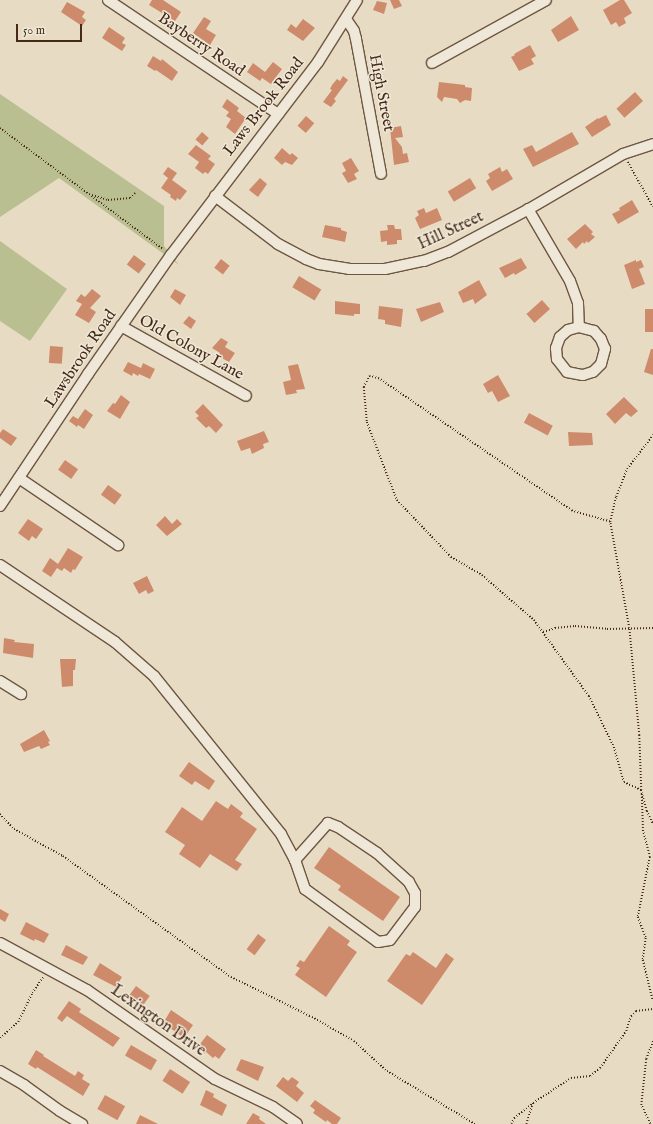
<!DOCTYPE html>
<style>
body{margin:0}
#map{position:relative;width:653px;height:1124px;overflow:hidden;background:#e7dcc3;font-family:"IM FELL English",serif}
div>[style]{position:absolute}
.green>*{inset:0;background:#b9bf91}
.building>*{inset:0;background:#ce8b6c;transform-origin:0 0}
.path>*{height:1.5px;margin-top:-0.75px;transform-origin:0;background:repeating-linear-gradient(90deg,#462916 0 1px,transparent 0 3px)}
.roads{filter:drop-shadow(1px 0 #6e5641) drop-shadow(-1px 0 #6e5641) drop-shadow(0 1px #6e5641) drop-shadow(0 -1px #6e5641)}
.minor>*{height:10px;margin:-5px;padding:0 5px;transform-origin:5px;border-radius:5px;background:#efe8d8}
span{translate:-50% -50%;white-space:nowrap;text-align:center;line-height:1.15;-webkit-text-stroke:3px #efe8d8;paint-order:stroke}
.street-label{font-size:16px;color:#462916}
.scale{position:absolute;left:16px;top:24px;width:66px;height:18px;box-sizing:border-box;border:2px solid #462916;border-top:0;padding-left:5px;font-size:12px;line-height:14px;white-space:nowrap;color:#462916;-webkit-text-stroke:3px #efe8d8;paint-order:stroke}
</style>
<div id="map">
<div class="green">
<div style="clip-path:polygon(0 94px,164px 206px,164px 246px,179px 265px,59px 178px,0 217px)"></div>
<div style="clip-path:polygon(0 241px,67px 289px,30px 341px,0 321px)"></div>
</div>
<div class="building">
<div style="clip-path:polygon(152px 0,163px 0,181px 12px,175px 21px,149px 5px)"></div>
<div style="clip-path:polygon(390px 0,399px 0,402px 6px,394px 9px)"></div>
<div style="clip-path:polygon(620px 0,624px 0,632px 13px,624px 18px,626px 23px,619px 27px,616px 22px,611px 25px,603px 10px)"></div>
<div style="clip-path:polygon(377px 1px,387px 3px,384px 14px,373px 10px)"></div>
<div style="clip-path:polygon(67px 2px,85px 12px,82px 17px,86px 20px,82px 26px,61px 12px)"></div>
<div style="clip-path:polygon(571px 16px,579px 30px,558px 42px,551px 30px)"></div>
<div style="clip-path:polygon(204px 17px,211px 21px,206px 29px,216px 35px,210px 45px,193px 33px)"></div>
<div style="clip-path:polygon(303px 19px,315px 28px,303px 41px,287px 30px,291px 24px,296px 28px)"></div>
<div style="clip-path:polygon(109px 27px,125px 38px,122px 43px,126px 45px,122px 51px,102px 38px)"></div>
<div style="clip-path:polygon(530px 45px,536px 56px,531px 59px,534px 64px,519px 71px,511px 57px,515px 55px,514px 54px)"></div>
<div style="clip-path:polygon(153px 56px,161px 61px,162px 59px,178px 72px,172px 81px,156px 70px,155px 71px,147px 66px)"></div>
<div style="clip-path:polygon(273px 62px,282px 69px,271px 84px,262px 78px,260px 81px,247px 72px,253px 63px,265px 72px)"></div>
<div style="clip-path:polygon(343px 76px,348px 80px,334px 99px,336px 101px,331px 107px,323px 102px,332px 90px,330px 89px,332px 85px,337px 79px,340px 81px)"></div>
<div style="clip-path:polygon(439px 82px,465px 85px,465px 87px,472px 88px,471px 101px,465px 100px,460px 103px,457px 99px,444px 97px,442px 102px,437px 97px)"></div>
<div style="left:635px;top:92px;width:12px;height:25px;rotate:48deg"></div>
<div style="clip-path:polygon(227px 99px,239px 108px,237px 111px,246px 118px,235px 134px,226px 127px,231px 119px,226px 116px,229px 112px,222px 107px)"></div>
<div style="clip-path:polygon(606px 115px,611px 125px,592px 137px,585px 127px,598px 118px,598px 119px)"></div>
<div style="left:306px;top:116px;width:11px;height:13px;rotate:41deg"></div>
<div style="clip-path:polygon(401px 126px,403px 137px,395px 138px,402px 147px,403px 154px,407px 153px,409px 162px,394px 165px,390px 128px)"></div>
<div style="left:202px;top:132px;width:9px;height:10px;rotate:41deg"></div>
<div style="clip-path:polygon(572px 132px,579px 144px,533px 167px,523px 149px,532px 145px,536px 152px)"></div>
<div style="clip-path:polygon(196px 145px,211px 156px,208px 159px,215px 164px,208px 174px,205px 172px,203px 174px,195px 168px,199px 162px,188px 154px)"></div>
<div style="clip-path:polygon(282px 148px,290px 155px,292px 153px,298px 158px,292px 165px,285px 162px,282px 165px,274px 158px)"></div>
<div style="clip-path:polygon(351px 158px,359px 171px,354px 174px,357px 179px,348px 183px,342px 173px,346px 171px,342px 163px)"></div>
<div style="clip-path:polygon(168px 167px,177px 173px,172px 180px,187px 191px,180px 200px,177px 198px,176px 201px,170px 197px,171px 195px,161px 188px,168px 178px,163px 174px)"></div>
<div style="clip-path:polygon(500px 167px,502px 172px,507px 169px,513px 179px,492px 191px,486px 181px,490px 178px,488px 174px)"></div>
<div style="clip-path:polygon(260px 178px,267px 184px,258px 197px,249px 190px)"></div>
<div style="left:470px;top:178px;width:12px;height:26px;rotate:59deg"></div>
<div style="clip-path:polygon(632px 200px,639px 212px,618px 224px,612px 214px,620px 210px,619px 208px)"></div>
<div style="clip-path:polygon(424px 208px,426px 213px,437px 208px,442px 220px,420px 229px,415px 218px,419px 215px,417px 211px)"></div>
<div style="clip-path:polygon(585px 224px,593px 232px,591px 234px,595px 237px,588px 243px,587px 241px,584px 244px,583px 242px,576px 249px,567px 239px)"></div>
<div style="clip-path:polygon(325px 225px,341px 228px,341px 230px,347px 232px,345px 242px,322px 237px)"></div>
<div style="clip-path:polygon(387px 225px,394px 225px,395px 229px,401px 229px,402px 240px,397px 240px,397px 244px,387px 245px,387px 241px,381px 242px,380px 231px,388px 230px)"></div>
<div style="left:134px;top:255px;width:15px;height:12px;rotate:37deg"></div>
<div style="clip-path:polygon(521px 258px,527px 268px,515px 275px,514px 273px,505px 278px,499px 268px)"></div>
<div style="left:221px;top:259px;width:11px;height:11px;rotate:38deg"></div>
<div style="clip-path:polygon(636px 260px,636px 262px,641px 260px,644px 267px,639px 269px,645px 284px,632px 289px,624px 265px)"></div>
<div style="left:299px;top:276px;width:26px;height:13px;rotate:31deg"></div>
<div style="clip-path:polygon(479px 280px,487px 295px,475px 304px,473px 299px,463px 303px,458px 292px)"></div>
<div style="clip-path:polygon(92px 289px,101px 296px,90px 308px,96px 312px,89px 323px,75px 315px,82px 304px,76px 301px,81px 294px,85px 297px)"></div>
<div style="clip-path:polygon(175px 289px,186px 295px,180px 305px,170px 297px)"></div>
<div style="left:542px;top:300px;width:12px;height:21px;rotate:48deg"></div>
<div style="clip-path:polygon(335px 301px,360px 304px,360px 314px,354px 314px,354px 316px,335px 314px)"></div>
<div style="clip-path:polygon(440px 302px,444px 312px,421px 322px,416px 309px)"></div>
<div style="clip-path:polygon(379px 306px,403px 309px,401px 327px,385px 324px,385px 320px,378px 319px)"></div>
<div style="left:645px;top:309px;width:8px;height:23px"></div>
<div style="clip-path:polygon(189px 316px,196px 321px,191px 329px,183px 323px)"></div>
<div style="clip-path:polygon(221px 338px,228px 342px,225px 347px,235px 353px,229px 362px,218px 356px,220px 353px,212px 348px)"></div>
<div style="left:50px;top:346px;width:13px;height:17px;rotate:4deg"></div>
<div style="clip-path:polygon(651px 349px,653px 349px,653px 375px,644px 372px)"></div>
<div style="clip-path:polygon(128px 362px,141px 368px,143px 363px,155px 369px,150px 379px,139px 374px,138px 376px,133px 373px,132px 376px,123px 371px)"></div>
<div style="clip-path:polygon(298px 364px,305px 389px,296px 390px,297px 393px,286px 395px,283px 382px,291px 380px,288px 366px)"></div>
<div style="clip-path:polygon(498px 375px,510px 396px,498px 402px,492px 391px,488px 393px,483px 384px)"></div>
<div style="clip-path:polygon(121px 395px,130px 402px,120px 419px,107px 411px,113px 403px,115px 404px)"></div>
<div style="clip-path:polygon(624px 397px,638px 411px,631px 417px,626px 413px,615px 424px,606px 414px)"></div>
<div style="clip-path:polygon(203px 404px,223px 425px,216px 433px,209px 426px,206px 428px,196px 418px,199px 416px,195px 412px)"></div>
<div style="clip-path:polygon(85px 409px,93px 415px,84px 429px,78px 425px,77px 427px,69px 421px,73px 416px,78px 419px)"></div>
<div style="left:529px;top:413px;width:27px;height:11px;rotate:28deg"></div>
<div style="clip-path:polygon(3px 429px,17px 438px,11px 446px,0 438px,0 433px)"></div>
<div style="clip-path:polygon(264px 431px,269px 442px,263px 444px,264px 448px,252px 454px,250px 448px,241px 451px,237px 441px)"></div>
<div style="clip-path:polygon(568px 432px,592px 433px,593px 445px,569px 446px)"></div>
<div style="left:65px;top:460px;width:16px;height:12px;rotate:35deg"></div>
<div style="left:108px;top:485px;width:17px;height:12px;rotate:36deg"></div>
<div style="clip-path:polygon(165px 516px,172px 524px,177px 519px,182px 524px,167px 536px,156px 525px)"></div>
<div style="clip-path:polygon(28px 519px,43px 529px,36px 539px,32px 536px,29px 541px,18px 533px)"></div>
<div style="clip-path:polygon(68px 548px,83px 557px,75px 570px,73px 569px,71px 573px,64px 568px,62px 571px,57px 568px,51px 577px,42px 571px,50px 558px,58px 564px)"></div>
<div style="clip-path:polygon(147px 576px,154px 591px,148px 594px,146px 590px,139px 594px,133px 583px)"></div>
<div style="clip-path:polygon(4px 638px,15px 640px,14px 642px,34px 644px,33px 658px,3px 653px)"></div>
<div style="clip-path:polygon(60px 659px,76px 659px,75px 670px,73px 670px,73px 686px,62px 687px)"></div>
<div style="clip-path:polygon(44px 730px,50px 741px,48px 742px,50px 745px,41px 749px,39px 746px,24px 752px,20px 744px)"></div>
<div style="clip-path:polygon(189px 762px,215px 781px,209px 790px,195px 781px,192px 785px,179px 776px)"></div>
<div style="clip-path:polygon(216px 801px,228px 809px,231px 804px,243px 813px,240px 817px,257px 829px,235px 860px,242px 864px,237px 871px,210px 854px,200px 868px,179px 854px,185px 845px,165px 832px,182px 807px,202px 821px)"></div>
<div style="clip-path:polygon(329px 847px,400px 897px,383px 921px,338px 890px,341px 886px,314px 868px)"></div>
<div style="clip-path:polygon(0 909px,9px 914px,5px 922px,0 919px)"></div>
<div style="clip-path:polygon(26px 922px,49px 934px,44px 943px,35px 939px,34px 941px,20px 934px)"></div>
<div style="clip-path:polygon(329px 926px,350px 941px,347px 945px,357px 952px,326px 997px,295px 975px,300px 968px,296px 966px,300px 960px,304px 962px)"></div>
<div style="left:258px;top:934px;width:10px;height:19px;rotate:37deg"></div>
<div style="clip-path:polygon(66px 945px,88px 957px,83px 965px,61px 955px)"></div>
<div style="clip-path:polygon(413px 952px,436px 968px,446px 953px,454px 959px,422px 1005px,387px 981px,406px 954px,410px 956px)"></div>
<div style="clip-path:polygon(100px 963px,122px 977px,116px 987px,93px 975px)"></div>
<div style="left:136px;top:986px;width:17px;height:12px;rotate:36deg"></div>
<div style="clip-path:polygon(69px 1001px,81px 1009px,79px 1012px,120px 1038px,113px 1047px,67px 1016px,62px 1022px,57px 1018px)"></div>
<div style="clip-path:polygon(171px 1010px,193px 1025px,184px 1038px,170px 1028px,172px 1025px,165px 1020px)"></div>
<div style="clip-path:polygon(207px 1035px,226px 1049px,219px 1059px,215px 1056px,213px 1058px,206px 1052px,204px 1054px,197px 1048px)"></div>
<div style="left:131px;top:1045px;width:30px;height:12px;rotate:30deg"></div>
<div style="clip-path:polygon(36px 1050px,44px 1055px,43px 1056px,75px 1076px,78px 1071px,84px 1075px,82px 1079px,90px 1084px,83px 1096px,37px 1067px,36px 1069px,28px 1064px)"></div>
<div style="clip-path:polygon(241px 1059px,264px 1067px,258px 1081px,236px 1070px)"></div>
<div style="left:170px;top:1069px;width:24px;height:14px;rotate:33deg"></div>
<div style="clip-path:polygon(283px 1077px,288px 1081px,292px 1077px,299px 1082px,296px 1086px,304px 1093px,297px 1102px,276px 1086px)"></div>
<div style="clip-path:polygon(206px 1090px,214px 1094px,213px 1097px,227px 1105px,222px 1116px,200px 1105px)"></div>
<div style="left:105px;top:1095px;width:23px;height:16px;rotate:29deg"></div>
<div style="clip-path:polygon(315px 1100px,341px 1118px,337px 1124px,332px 1124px,327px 1120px,326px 1122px,313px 1113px,315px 1110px,310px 1106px)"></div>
<div style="clip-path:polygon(253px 1113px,260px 1117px,259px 1119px,266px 1124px,246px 1124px)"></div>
<div style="clip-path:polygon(140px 1115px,158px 1124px,136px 1124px)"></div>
</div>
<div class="path">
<div style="left:0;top:128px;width:203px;rotate:36.6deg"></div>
<div style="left:628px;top:162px;width:51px;rotate:60.9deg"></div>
<div style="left:92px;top:195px;width:17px;rotate:17deg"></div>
<div style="left:108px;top:200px;width:22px;rotate:-5deg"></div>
<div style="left:130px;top:198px;width:7px;rotate:-45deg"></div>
<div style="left:610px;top:522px;width:40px;rotate:-164deg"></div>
<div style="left:572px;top:511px;width:234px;rotate:-145.6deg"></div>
<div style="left:379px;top:379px;width:9px;rotate:-162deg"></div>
<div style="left:370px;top:376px;width:13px;rotate:119deg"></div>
<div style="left:364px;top:387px;width:35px;rotate:85deg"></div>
<div style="left:367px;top:422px;width:84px;rotate:69deg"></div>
<div style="left:397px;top:500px;width:79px;rotate:46.5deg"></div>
<div style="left:451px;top:557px;width:36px;rotate:30deg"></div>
<div style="left:482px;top:575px;width:69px;rotate:40.9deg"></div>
<div style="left:534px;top:620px;width:94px;rotate:54.1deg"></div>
<div style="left:589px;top:696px;width:57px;rotate:63.9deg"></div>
<div style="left:614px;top:747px;width:36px;rotate:74deg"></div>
<div style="left:624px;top:782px;width:19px;rotate:25deg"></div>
<div style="left:641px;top:790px;width:22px;rotate:74deg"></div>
<div style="left:647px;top:811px;width:14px;rotate:65deg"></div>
<div style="left:543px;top:632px;width:13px;rotate:-18deg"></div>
<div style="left:555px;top:628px;width:20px;rotate:-6deg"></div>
<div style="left:575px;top:626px;width:32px;rotate:5deg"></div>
<div style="left:607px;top:629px;width:46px;rotate:-1.2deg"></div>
<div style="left:641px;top:790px;width:55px;rotate:-92.1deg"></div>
<div style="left:639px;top:735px;width:107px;rotate:-95.3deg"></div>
<div style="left:629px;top:628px;width:108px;rotate:-100.2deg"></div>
<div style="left:610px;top:522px;width:26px;rotate:-77deg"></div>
<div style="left:616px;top:497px;width:30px;rotate:-69deg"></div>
<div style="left:627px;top:469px;width:43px;rotate:-52.6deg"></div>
<div style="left:642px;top:794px;width:36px;rotate:88deg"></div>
<div style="left:643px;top:830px;width:28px;rotate:75deg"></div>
<div style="left:650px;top:857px;width:61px;rotate:101.3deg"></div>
<div style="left:638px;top:917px;width:22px;rotate:69deg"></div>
<div style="left:646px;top:938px;width:22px;rotate:98deg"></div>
<div style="left:643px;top:960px;width:42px;rotate:76.3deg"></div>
<div style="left:0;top:814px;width:21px;rotate:47deg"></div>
<div style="left:14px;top:829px;width:56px;rotate:28.9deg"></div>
<div style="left:63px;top:856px;width:207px;rotate:35.8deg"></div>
<div style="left:231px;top:977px;width:90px;rotate:26.3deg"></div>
<div style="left:312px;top:1017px;width:48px;rotate:29.7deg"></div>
<div style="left:354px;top:1041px;width:45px;rotate:42.3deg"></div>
<div style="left:387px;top:1071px;width:103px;rotate:31.1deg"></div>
<div style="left:0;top:1038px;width:24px;rotate:-42deg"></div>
<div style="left:18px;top:1022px;width:32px;rotate:-64deg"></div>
<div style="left:32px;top:993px;width:19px;rotate:-55deg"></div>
<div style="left:511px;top:1124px;width:7px;rotate:-63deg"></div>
<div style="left:514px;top:1118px;width:24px;rotate:-38deg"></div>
<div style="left:526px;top:1124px;width:22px;rotate:-72deg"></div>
<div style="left:533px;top:1103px;width:45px;rotate:-33.3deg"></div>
<div style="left:571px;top:1078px;width:19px;rotate:-6deg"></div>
<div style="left:590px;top:1076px;width:13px;rotate:-39deg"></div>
<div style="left:600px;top:1068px;width:45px;rotate:-54.9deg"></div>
<div style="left:626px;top:1031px;width:16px;rotate:-72deg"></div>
<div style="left:631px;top:1016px;width:7px;rotate:-45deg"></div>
<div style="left:636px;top:1011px;width:17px;rotate:-7deg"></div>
<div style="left:650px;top:1124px;width:21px;rotate:-115deg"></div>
<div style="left:641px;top:1105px;width:46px;rotate:-83.8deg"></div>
<div style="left:646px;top:1059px;width:19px;rotate:-69deg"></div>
</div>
<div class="roads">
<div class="minor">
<div style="left:108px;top:0;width:205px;rotate:33.8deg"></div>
<div style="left:346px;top:19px;width:14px;rotate:56deg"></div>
<div style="left:354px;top:31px;width:8px;rotate:76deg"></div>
<div style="left:356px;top:39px;width:137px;rotate:79.5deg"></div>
<div style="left:432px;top:63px;width:130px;rotate:-28.9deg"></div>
<div style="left:215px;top:196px;width:79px;rotate:37.3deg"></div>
<div style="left:278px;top:244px;width:32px;rotate:28deg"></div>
<div style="left:306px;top:259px;width:14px;rotate:21deg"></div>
<div style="left:319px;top:264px;width:30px;rotate:9deg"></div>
<div style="left:349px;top:269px;width:36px"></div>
<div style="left:385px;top:269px;width:40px;rotate:-12deg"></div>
<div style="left:424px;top:261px;width:26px;rotate:-21deg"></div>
<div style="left:448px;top:252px;width:92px;rotate:-28deg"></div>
<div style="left:529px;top:209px;width:109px;rotate:-30.3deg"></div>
<div style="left:623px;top:154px;width:32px;rotate:-18deg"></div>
<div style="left:528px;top:209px;width:83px;rotate:59.7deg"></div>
<div style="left:570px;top:281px;width:23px;rotate:70deg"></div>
<div style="left:578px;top:303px;width:24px;rotate:88deg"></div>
<div style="left:579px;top:327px;width:11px;rotate:165deg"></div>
<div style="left:568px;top:330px;width:11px;rotate:139deg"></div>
<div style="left:560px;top:337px;width:12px;rotate:110deg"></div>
<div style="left:556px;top:348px;width:11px;rotate:85deg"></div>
<div style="left:557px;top:359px;width:16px;rotate:52deg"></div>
<div style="left:567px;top:372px;width:16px;rotate:11deg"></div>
<div style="left:583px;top:375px;width:10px;rotate:-17deg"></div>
<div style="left:593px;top:372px;width:11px;rotate:-45deg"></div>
<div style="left:601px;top:364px;width:16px;rotate:-75deg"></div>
<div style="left:605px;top:349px;width:11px;rotate:-112deg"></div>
<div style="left:601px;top:339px;width:11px;rotate:-131deg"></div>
<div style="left:594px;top:331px;width:16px;rotate:-165deg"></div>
<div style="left:121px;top:326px;width:143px;rotate:29.2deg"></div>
<div style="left:19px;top:478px;width:120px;rotate:34.1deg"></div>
<div style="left:0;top:506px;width:159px;rotate:-56.3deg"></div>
<div style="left:88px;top:374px;width:145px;rotate:-55.1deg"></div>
<div style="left:171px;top:255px;width:243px;rotate:-52.7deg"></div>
<div style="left:318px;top:62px;width:73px;rotate:-57.8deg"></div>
<div style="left:0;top:565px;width:138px;rotate:33.8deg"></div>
<div style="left:115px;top:642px;width:52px;rotate:41.1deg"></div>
<div style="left:154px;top:676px;width:203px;rotate:51.2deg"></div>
<div style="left:281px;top:834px;width:30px;rotate:62deg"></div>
<div style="left:295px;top:860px;width:31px;rotate:71deg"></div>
<div style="left:305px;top:889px;width:90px;rotate:36deg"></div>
<div style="left:378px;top:942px;width:12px;rotate:-9deg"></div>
<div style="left:390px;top:940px;width:41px;rotate:-52.9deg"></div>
<div style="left:415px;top:907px;width:14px;rotate:-90deg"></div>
<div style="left:415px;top:893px;width:13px;rotate:-119deg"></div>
<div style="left:409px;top:882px;width:43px;rotate:-137.8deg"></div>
<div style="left:377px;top:853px;width:47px;rotate:-146.3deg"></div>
<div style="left:338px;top:827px;width:11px;rotate:-158deg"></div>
<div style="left:328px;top:823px;width:50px;rotate:131.7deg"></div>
<div style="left:0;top:681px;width:25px;rotate:32deg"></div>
<div style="left:0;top:943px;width:99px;rotate:28.4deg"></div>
<div style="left:87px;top:990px;width:156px;rotate:34.8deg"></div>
<div style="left:215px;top:1079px;width:64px;rotate:25.8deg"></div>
<div style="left:273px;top:1107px;width:29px;rotate:35deg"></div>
<div style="left:0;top:1071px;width:28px;rotate:30deg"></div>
<div style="left:24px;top:1085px;width:44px;rotate:35.8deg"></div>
<div style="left:60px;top:1111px;width:26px;rotate:31deg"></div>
</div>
</div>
<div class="street-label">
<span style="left:201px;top:45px;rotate:34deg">Bayberry Road</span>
<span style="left:381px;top:93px;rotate:79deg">High Street</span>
<span style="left:264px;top:107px;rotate:-52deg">Laws Brook Road</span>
<span style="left:451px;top:231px;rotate:-25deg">Hill Street</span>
<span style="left:191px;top:348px;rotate:29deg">Old Colony Lane</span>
<span style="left:81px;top:359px;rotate:-56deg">Lawsbrook Road</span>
<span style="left:158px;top:1021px;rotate:35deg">Lexington Drive</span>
</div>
<div class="scale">50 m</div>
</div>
